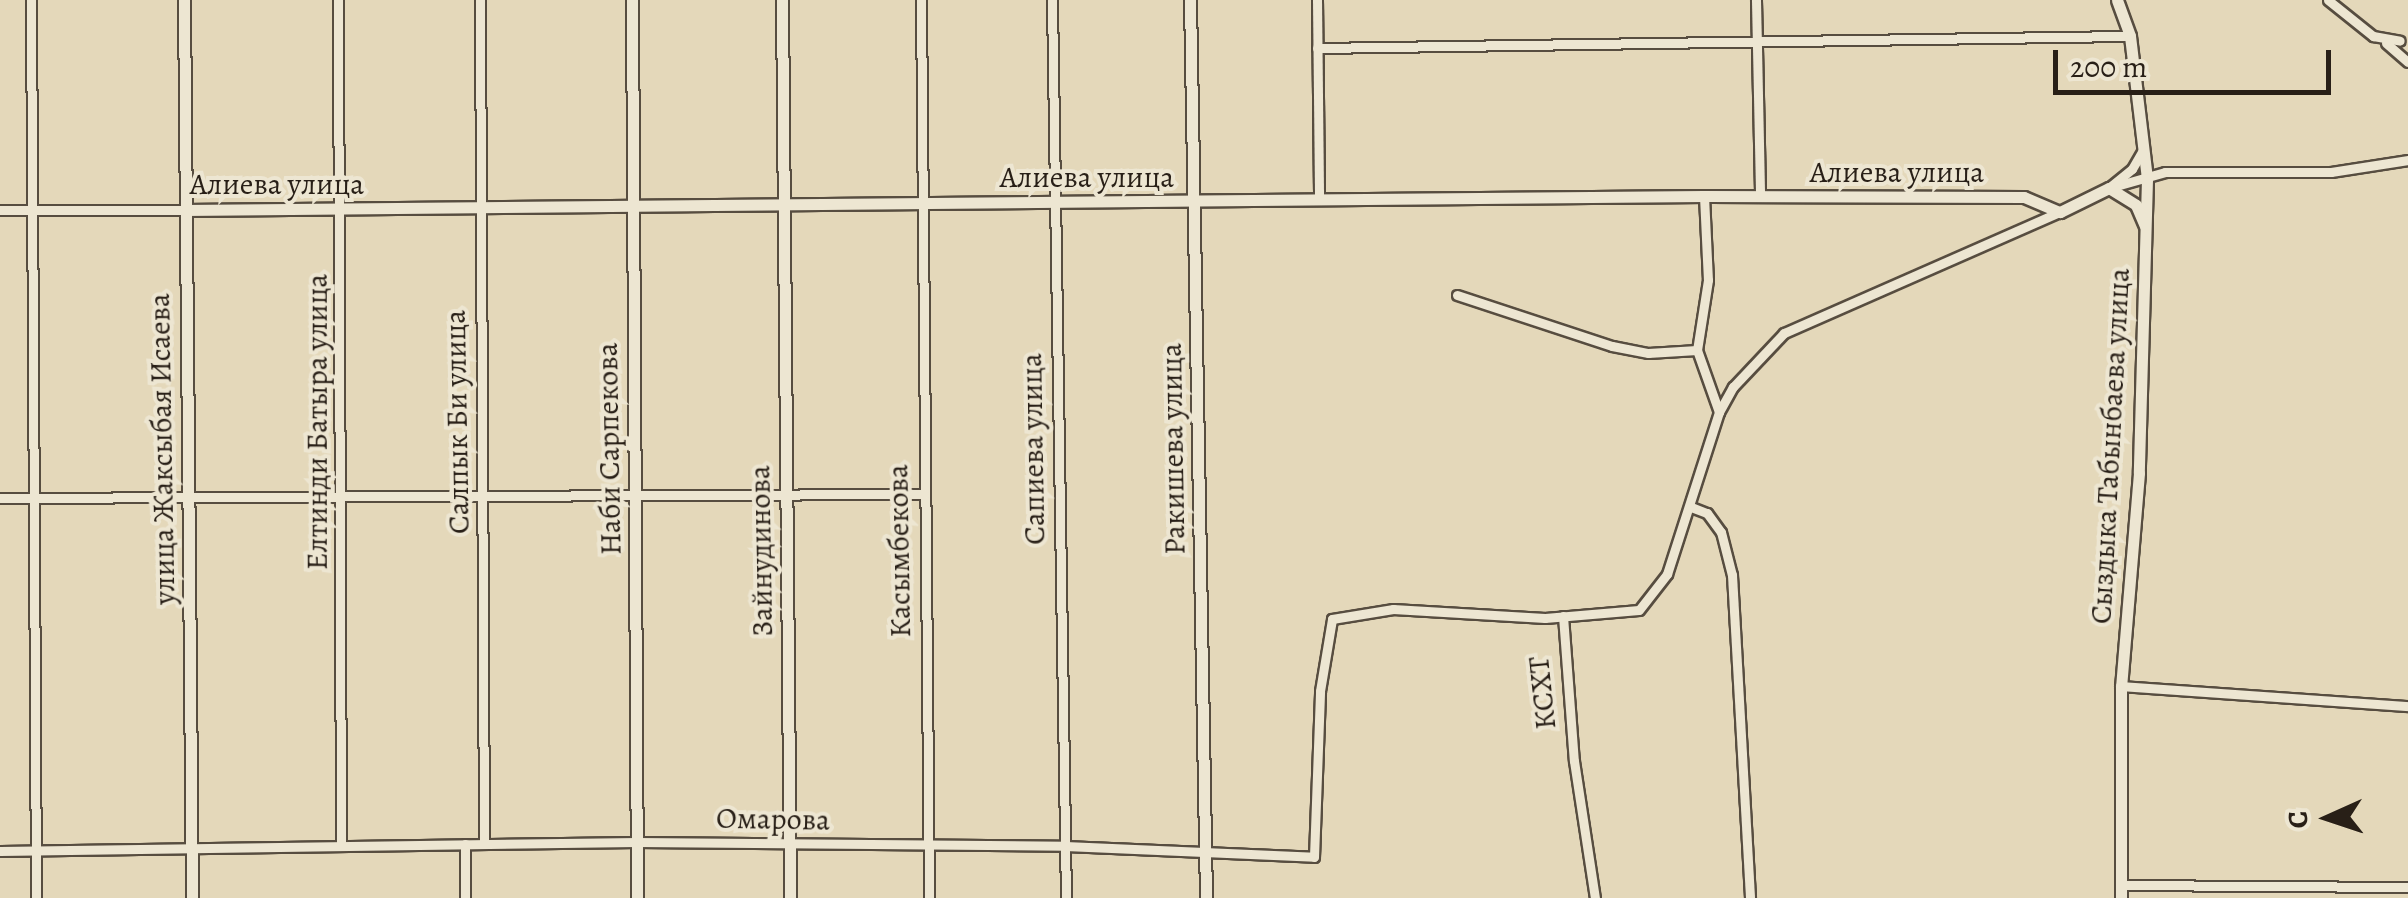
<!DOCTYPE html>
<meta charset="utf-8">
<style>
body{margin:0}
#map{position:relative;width:2408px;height:898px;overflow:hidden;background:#e4d8ba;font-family:Alegreya,serif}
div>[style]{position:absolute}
.roads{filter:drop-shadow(2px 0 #574d40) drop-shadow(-2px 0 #574d40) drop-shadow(0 2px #574d40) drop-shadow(0 -2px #574d40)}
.minor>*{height:9px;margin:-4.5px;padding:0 4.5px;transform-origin:4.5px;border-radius:4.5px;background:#ede6d2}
.tertiary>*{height:11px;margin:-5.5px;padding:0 5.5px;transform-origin:5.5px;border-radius:5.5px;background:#ede6d2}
span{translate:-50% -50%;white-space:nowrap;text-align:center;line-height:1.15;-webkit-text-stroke:8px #ede6d2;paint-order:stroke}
.street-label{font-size:30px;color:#281f17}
.north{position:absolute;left:2278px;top:768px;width:100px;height:100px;-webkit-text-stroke:8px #ede6d2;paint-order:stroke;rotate:267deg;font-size:28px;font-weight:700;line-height:40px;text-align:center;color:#281f17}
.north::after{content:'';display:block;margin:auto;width:35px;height:45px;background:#281f17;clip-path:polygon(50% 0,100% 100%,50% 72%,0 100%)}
.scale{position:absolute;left:2053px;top:50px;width:278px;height:45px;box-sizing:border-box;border:5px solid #281f17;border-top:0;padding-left:12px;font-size:30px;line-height:35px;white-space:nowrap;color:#281f17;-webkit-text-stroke:8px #ede6d2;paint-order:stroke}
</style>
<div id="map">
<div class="roads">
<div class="minor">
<div style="left:31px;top:0;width:898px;rotate:89.68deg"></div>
<div style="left:338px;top:0;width:844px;rotate:89.8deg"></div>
<div style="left:480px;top:0;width:844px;rotate:89.73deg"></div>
<div style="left:921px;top:0;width:898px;rotate:89.49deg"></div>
<div style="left:1052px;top:0;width:898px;rotate:89.11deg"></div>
<div style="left:1317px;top:0;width:200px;rotate:89.4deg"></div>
<div style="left:1756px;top:0;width:197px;rotate:88.8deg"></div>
<div style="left:2328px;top:0;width:58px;rotate:38.7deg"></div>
<div style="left:2373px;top:36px;width:27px;rotate:10deg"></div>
<div style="left:2386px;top:43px;width:29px;rotate:41deg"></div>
<div style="left:1317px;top:48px;width:813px;rotate:-0.85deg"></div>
<div style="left:2111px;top:186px;width:27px;rotate:-39deg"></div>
<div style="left:2132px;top:169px;width:22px;rotate:-60deg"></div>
<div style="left:2109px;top:188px;width:58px;rotate:-15.9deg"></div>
<div style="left:2165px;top:172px;width:166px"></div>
<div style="left:2331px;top:172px;width:78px;rotate:-8.9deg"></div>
<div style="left:1704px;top:196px;width:84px;rotate:87.3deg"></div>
<div style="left:1708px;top:280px;width:71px;rotate:98.9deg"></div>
<div style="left:1697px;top:350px;width:66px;rotate:70.5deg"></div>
<div style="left:0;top:210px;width:184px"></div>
<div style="left:1457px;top:295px;width:163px;rotate:18.2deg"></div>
<div style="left:1612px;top:346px;width:37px;rotate:11deg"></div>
<div style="left:1648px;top:353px;width:49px;rotate:-3.5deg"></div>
<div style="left:0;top:498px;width:924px;rotate:-0.25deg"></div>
<div style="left:1691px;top:507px;width:17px;rotate:21deg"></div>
<div style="left:1707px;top:513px;width:24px;rotate:54deg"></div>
<div style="left:1721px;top:532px;width:44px;rotate:75.7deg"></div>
<div style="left:1732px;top:575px;width:324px;rotate:86.8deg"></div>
<div style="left:1563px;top:616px;width:145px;rotate:85.7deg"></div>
<div style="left:1574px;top:761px;width:139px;rotate:81.3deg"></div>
<div style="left:2121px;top:686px;width:288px;rotate:4deg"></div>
<div style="left:465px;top:844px;width:54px;rotate:90deg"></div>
<div style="left:0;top:851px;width:637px;rotate:-0.81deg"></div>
<div style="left:637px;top:842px;width:428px;rotate:0.5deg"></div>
<div style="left:1065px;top:846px;width:249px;rotate:2.5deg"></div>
<div style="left:1314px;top:857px;width:166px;rotate:-87.9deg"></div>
<div style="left:1320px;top:691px;width:73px;rotate:-80.5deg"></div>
<div style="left:1332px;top:619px;width:62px;rotate:-9.3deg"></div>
<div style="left:1393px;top:609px;width:152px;rotate:3.4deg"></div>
<div style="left:1545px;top:618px;width:94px;rotate:-4.9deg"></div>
<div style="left:1639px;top:610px;width:46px;rotate:-52.1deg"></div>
<div style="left:1667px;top:574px;width:170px;rotate:-72.2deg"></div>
<div style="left:1719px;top:412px;width:29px;rotate:-61deg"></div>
<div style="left:1733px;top:387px;width:74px;rotate:-46.6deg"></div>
<div style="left:1784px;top:333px;width:301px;rotate:-23.7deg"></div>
<div style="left:2120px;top:885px;width:288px;rotate:0.4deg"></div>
</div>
<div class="tertiary">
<div style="left:184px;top:0;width:898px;rotate:89.49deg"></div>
<div style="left:632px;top:0;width:898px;rotate:89.68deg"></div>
<div style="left:782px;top:0;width:898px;rotate:89.49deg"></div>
<div style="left:1190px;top:0;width:898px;rotate:88.98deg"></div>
<div style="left:2117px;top:0;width:38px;rotate:70deg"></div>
<div style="left:2130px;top:36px;width:144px;rotate:83.2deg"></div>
<div style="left:2147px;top:179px;width:294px;rotate:91.6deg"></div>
<div style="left:2139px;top:473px;width:214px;rotate:94.8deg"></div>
<div style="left:2121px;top:686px;width:212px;rotate:90deg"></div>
<div style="left:184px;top:210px;width:1520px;rotate:-0.53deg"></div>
<div style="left:1704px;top:196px;width:320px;rotate:0.2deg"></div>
<div style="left:2024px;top:197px;width:39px;rotate:23deg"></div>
<div style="left:2060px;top:212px;width:55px;rotate:-26.1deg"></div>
<div style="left:2109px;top:188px;width:32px;rotate:32deg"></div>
<div style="left:2136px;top:205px;width:23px;rotate:67deg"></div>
</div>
</div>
<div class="street-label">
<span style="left:1897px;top:172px">Алиева улица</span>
<span style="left:1087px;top:177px">Алиева улица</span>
<span style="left:277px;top:184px">Алиева улица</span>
<span style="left:317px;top:422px;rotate:-90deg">Елтинди Батыра улица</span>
<span style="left:457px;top:422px;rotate:-91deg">Салпык Би улица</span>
<span style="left:2110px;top:446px;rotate:-87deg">Сыздыка Табынбаева улица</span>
<span style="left:162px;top:449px;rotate:-91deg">улица Жаксыбая Исаева</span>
<span style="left:609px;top:449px;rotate:-91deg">Наби Сарпекова</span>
<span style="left:1033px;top:449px;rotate:-91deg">Сапиева улица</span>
<span style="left:1173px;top:449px;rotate:-91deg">Ракишева улица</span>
<span style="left:761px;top:551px;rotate:-91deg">Зайнудинова</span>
<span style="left:899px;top:551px;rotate:-91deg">Касымбекова</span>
<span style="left:1542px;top:693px;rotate:-96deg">КСХТ</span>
<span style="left:773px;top:819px;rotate:1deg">Омарова</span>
</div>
<div class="north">С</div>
<div class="scale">200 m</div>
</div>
